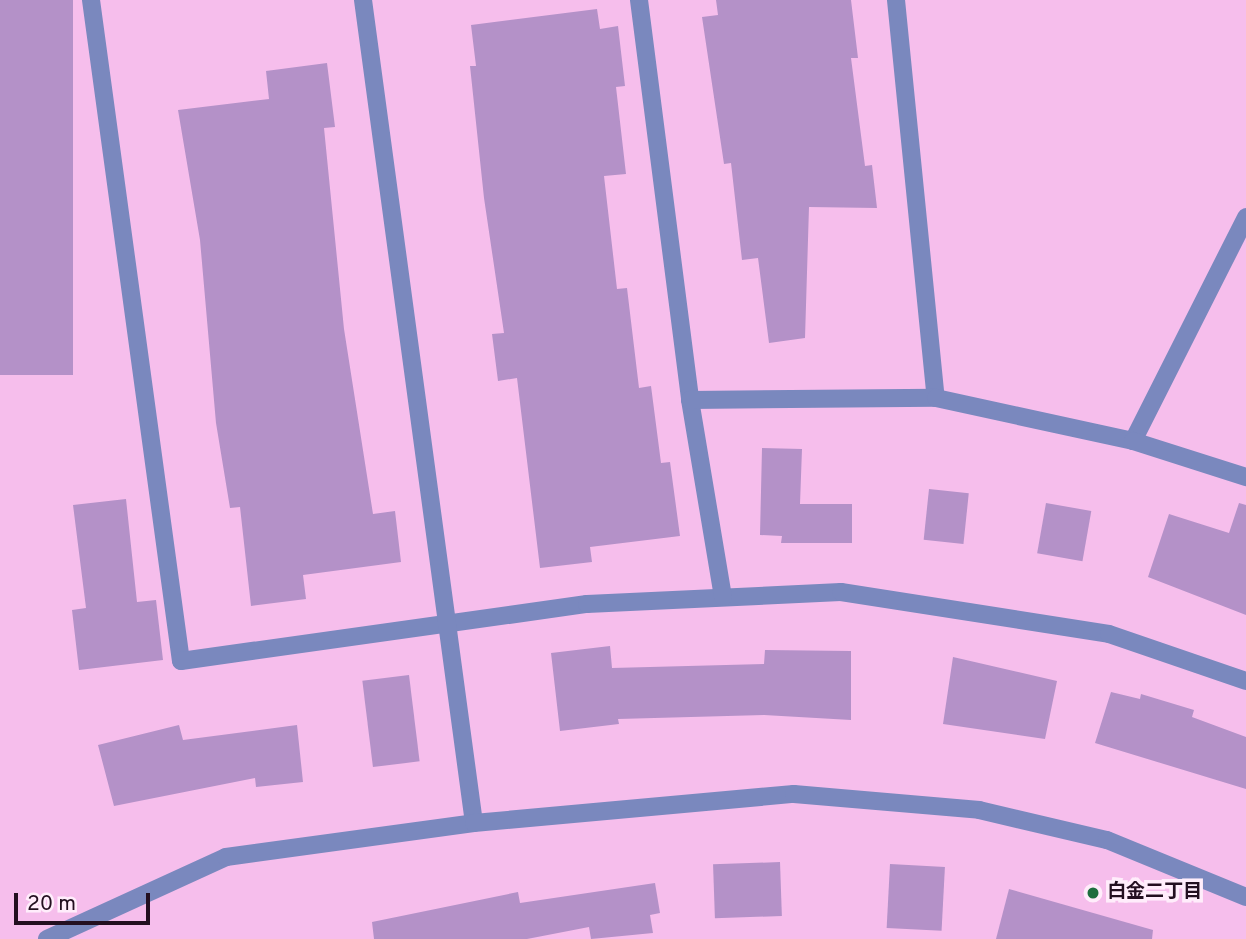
<!DOCTYPE html>
<meta charset="utf-8">
<style>
body{margin:0}
#map{position:relative;width:1246px;height:939px;overflow:hidden;background:#f6beec;font-family:Overpass,"Noto Sans JP",sans-serif}
div>[style]{position:absolute}
.building>*{inset:0;background:#b491c8;transform-origin:0 0}
.minor>*{height:18px;margin:-9px;padding:0 9px;transform-origin:9px;border-radius:9px;background:#7a88be}
.tertiary>*{height:18px;margin:-9px;padding:0 9px;transform-origin:9px;border-radius:9px;background:#7a88be}
.dots>*{width:19px;height:19px;translate:-50% -50%;box-sizing:border-box;border:4px solid #ffedfb;border-radius:50%}
span{translate:-50% -50%;white-space:nowrap;text-align:center;line-height:1.15;-webkit-text-stroke:7px #ffedfb;paint-order:stroke}
.poi-label{font-size:19px;color:#230f20;font-weight:700}
.left{translate:0 -50%;text-align:left}
.scale{position:absolute;left:14px;top:893px;width:136px;height:32px;box-sizing:border-box;border:4px solid #230f20;border-top:0;padding-left:9px;font-size:21px;line-height:24px;white-space:nowrap;color:#230f20;-webkit-text-stroke:5px #ffedfb;paint-order:stroke}
</style>
<div id="map">
<div class="building">
<div style="left:0;top:0;width:73px;height:375px"></div>
<div style="clip-path:polygon(716px 0,851px 0,858px 58px,851px 58px,865px 166px,872px 165px,877px 208px,809px 207px,805px 338px,769px 343px,758px 258px,742px 260px,731px 163px,724px 164px,702px 17px,718px 15px)"></div>
<div style="clip-path:polygon(597px 9px,600px 29px,618px 26px,625px 86px,616px 87px,626px 174px,604px 176px,617px 289px,627px 288px,639px 388px,651px 386px,661px 463px,670px 462px,680px 536px,590px 547px,592px 562px,540px 568px,517px 378px,498px 381px,492px 334px,504px 333px,484px 198px,470px 66px,476px 66px,471px 25px)"></div>
<div style="clip-path:polygon(327px 63px,335px 127px,324px 128px,344px 329px,373px 514px,395px 511px,401px 562px,303px 575px,306px 599px,251px 606px,240px 507px,230px 508px,216px 423px,200px 240px,178px 110px,269px 99px,266px 71px)"></div>
<div style="clip-path:polygon(762px 448px,802px 449px,800px 504px,852px 504px,852px 543px,781px 543px,782px 536px,760px 535px)"></div>
<div style="left:929px;top:489px;width:40px;height:51px;rotate:6deg"></div>
<div style="clip-path:polygon(126px 499px,137px 602px,156px 600px,163px 660px,79px 670px,72px 610px,86px 608px,73px 505px)"></div>
<div style="left:1046px;top:503px;width:46px;height:51px;rotate:10deg"></div>
<div style="clip-path:polygon(1239px 503px,1246px 505px,1246px 615px,1148px 577px,1169px 514px,1229px 533px)"></div>
<div style="clip-path:polygon(610px 646px,612px 668px,764px 664px,765px 650px,851px 651px,851px 720px,764px 715px,618px 719px,619px 724px,560px 731px,551px 653px)"></div>
<div style="clip-path:polygon(953px 657px,1057px 681px,1045px 739px,943px 724px)"></div>
<div style="left:409px;top:675px;width:87px;height:47px;rotate:83deg"></div>
<div style="clip-path:polygon(1111px 692px,1140px 699px,1141px 694px,1194px 710px,1192px 717px,1246px 737px,1246px 789px,1095px 743px)"></div>
<div style="clip-path:polygon(179px 725px,183px 740px,297px 725px,303px 782px,256px 787px,255px 778px,114px 806px,98px 745px)"></div>
<div style="left:780px;top:862px;width:54px;height:67px;rotate:88deg"></div>
<div style="left:890px;top:864px;width:55px;height:64px;rotate:3deg"></div>
<div style="clip-path:polygon(655px 883px,660px 913px,650px 915px,653px 933px,591px 939px,589px 927px,527px 939px,374px 939px,372px 922px,518px 892px,520px 903px)"></div>
<div style="clip-path:polygon(1009px 889px,1153px 930px,1152px 939px,996px 939px)"></div>
</div>
<div class="minor">
<div style="left:91px;top:0;width:667px;rotate:82.25deg"></div>
<div style="left:181px;top:661px;width:410px;rotate:-8deg"></div>
<div style="left:587px;top:604px;width:254px;rotate:-2.7deg"></div>
<div style="left:841px;top:592px;width:271px;rotate:8.9deg"></div>
<div style="left:1109px;top:634px;width:145px;rotate:18.9deg"></div>
<div style="left:363px;top:0;width:830px;rotate:82.32deg"></div>
<div style="left:639px;top:0;width:403px;rotate:82.7deg"></div>
<div style="left:896px;top:0;width:400px;rotate:84.3deg"></div>
<div style="left:1133px;top:441px;width:251px;rotate:-63.2deg"></div>
<div style="left:723px;top:597px;width:200px;rotate:-99.5deg"></div>
<div style="left:690px;top:400px;width:246px;rotate:-0.5deg"></div>
<div style="left:936px;top:398px;width:202px;rotate:12.3deg"></div>
<div style="left:1133px;top:441px;width:119px;rotate:17.7deg"></div>
</div>
<div class="tertiary">
<div style="left:47px;top:939px;width:197px;rotate:-24.6deg"></div>
<div style="left:226px;top:857px;width:250px;rotate:-7.8deg"></div>
<div style="left:474px;top:823px;width:321px;rotate:-5.2deg"></div>
<div style="left:794px;top:794px;width:186px;rotate:4.9deg"></div>
<div style="left:979px;top:810px;width:131px;rotate:13.2deg"></div>
<div style="left:1107px;top:840px;width:150px;rotate:22.3deg"></div>
</div>
<div class="dots">
<div style="left:1093px;top:893px;background:#1e6e3e"></div>
</div>
<div class="poi-label">
<span class="left" style="left:1107px;top:893px">白金二丁目</span>
</div>
<div class="scale">20 m</div>
</div>
